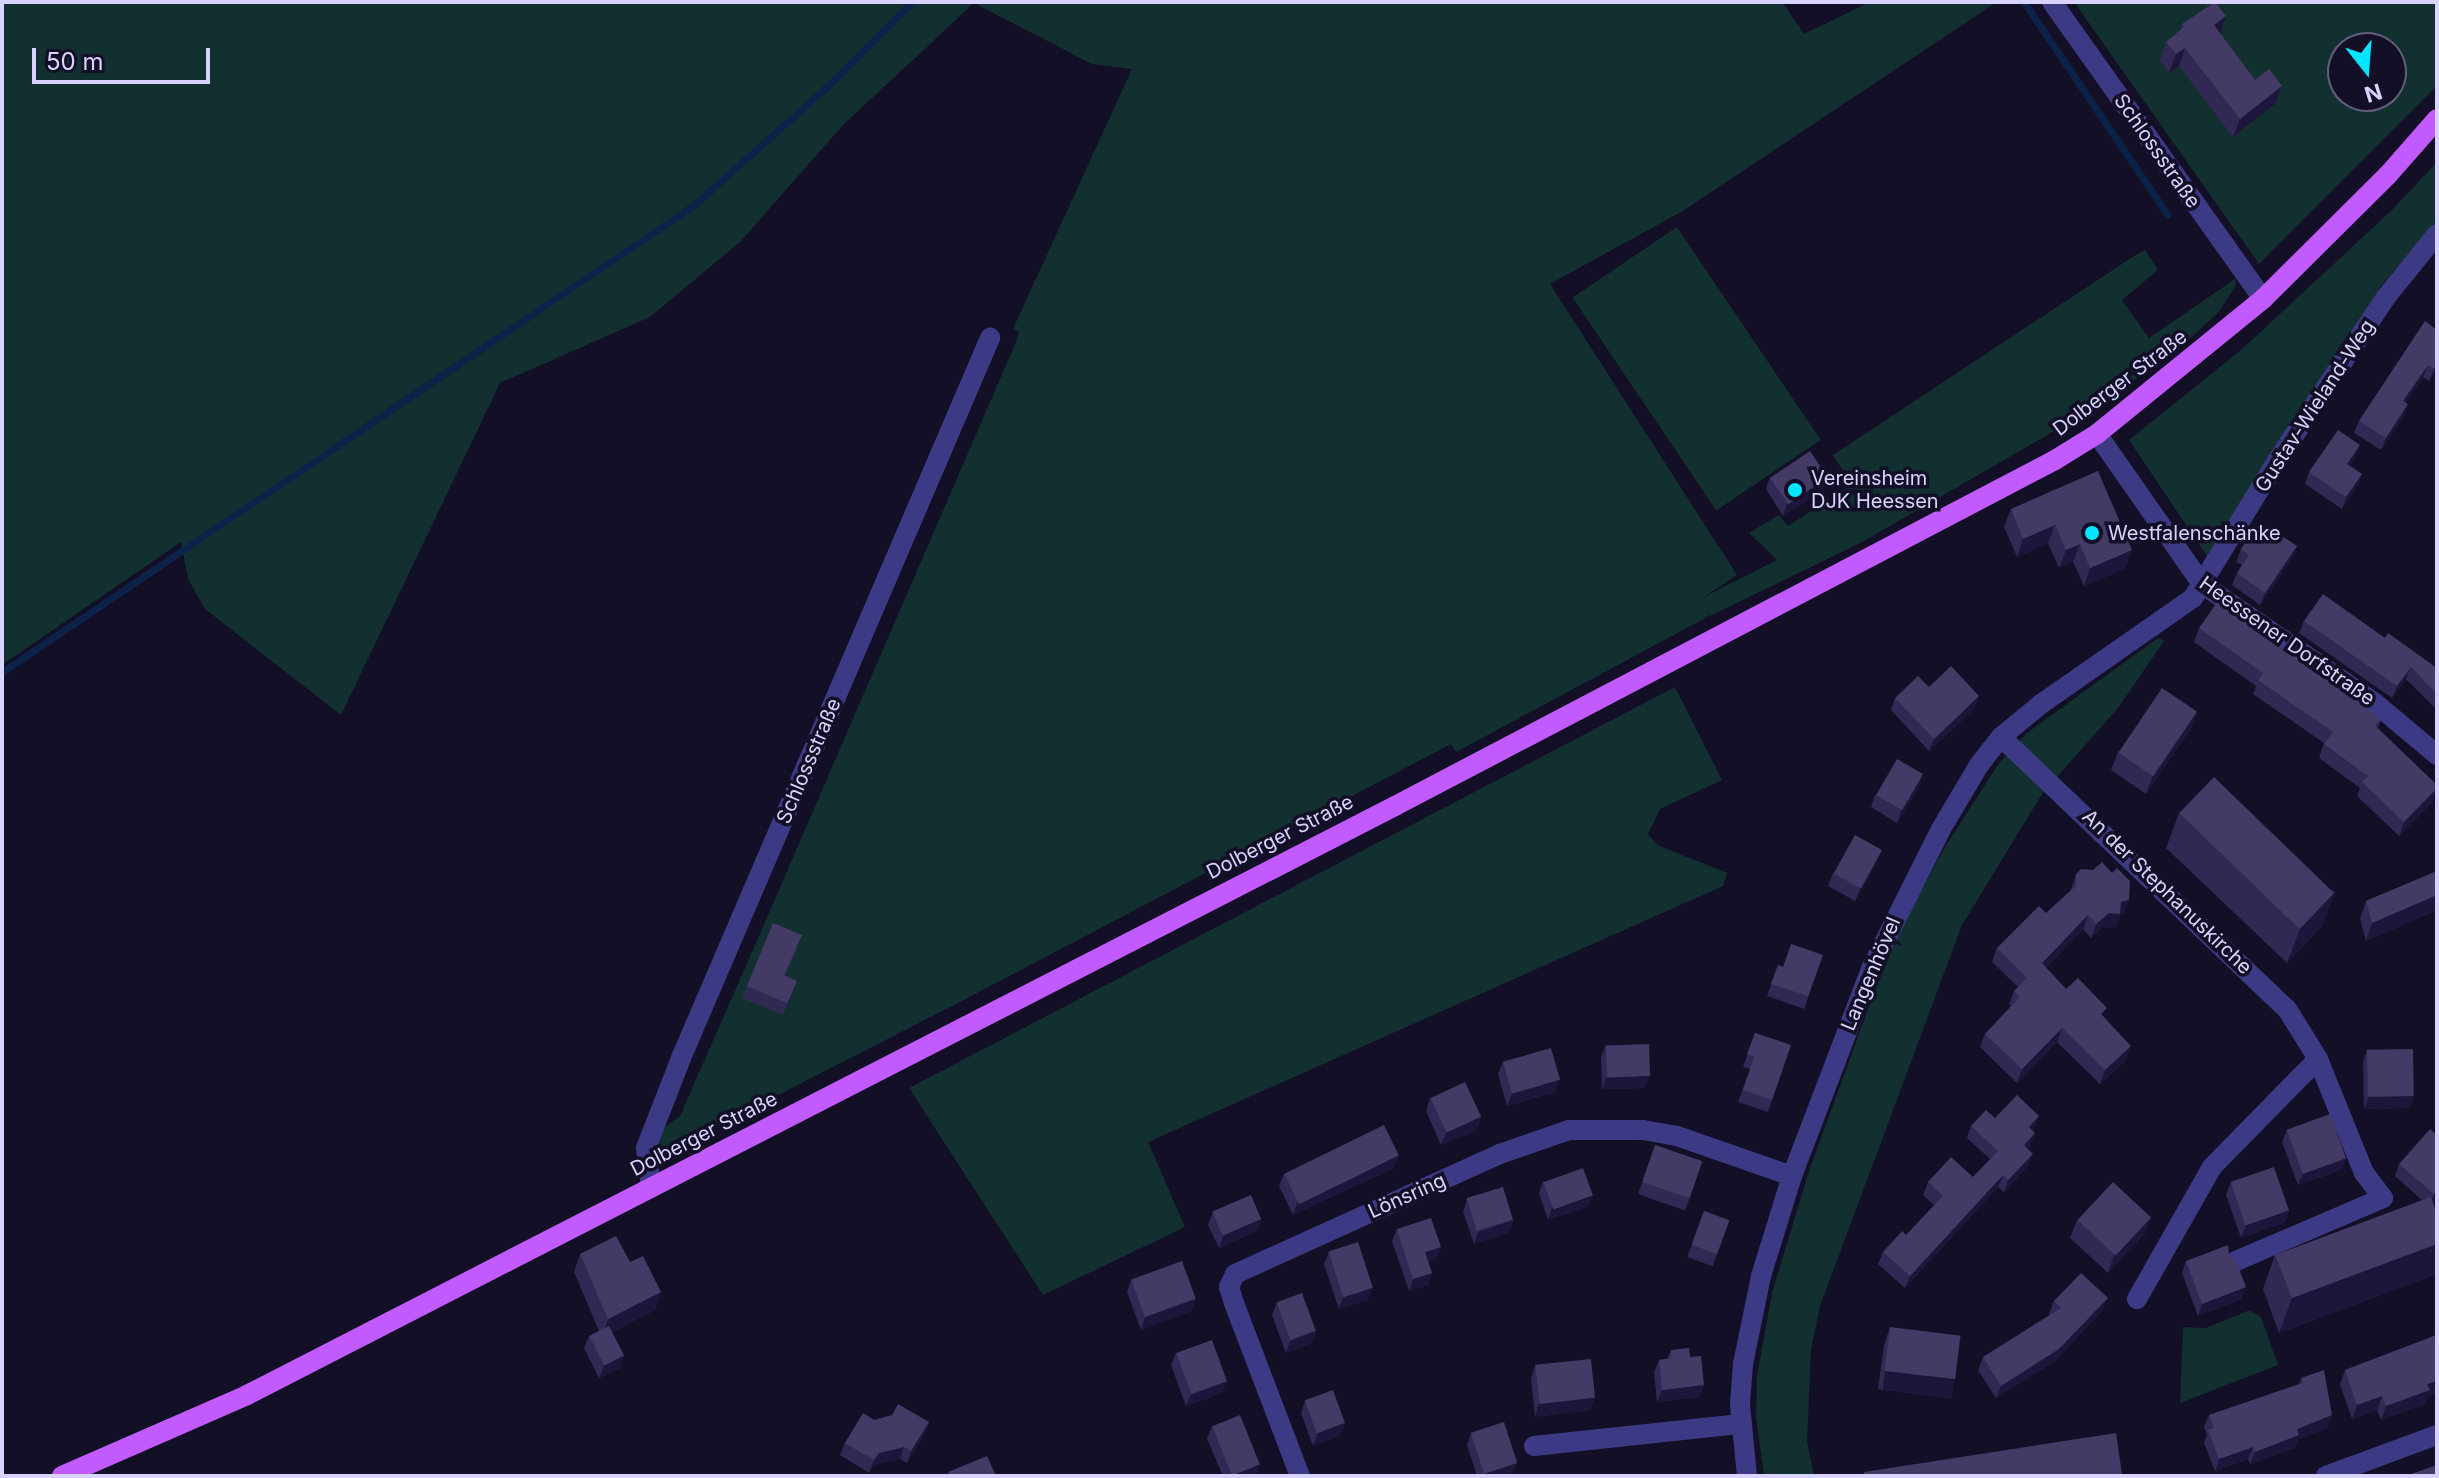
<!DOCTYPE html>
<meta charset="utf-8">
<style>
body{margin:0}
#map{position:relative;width:2439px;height:1478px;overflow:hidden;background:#130f26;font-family:Inter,sans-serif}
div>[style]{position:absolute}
.green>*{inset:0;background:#12302f;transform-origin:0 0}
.stream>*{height:7px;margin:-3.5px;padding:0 3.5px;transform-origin:3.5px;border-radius:3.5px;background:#0c2248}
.minor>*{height:20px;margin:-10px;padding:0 10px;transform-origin:10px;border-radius:10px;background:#3d3a85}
.major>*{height:20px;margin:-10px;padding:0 10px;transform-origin:10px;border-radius:10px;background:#c25bff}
.wall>*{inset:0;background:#312854;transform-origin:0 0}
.shaded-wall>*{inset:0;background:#1d163a;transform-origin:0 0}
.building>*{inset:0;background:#433a66;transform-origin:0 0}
.dots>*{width:22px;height:22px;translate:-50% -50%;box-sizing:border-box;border:4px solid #130f26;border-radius:50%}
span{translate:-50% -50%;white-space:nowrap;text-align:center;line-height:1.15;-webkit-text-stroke:7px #130f26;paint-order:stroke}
.street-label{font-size:20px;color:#d9d4ff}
.poi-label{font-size:20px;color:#d9d4ff}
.left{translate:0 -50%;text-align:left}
.frame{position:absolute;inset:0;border:4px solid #d9d4ff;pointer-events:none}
.north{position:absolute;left:2327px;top:32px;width:80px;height:80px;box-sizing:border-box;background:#130f26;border:2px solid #625e7d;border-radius:50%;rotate:163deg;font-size:22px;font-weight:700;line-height:32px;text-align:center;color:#d9d4ff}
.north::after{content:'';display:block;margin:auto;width:28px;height:36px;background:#00e5ff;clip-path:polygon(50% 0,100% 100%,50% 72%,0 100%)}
.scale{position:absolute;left:32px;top:48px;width:178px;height:36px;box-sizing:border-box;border:4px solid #d9d4ff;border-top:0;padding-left:10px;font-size:24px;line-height:28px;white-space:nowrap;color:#d9d4ff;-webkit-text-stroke:6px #130f26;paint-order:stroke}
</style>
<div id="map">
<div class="green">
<div style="clip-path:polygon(2px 2px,1782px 2px,1804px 34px,1870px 2px,1997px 2px,1681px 212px,1550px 284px,1737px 575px,1704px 597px,1777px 560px,1749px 533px,1779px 515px,1788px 526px,1852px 485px,1833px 455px,2137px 254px,2145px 250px,2158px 270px,2122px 300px,2149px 338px,2235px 279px,2236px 285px,2219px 312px,2175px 352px,2089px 411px,1862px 542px,1710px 616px,1708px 610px,1709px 616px,1456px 752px,1451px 744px,956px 1004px,655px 1158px,652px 1151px,664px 1128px,680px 1116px,759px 936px,1016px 342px,1019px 332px,1013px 329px,1132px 69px,1092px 64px,974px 3px,844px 124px,740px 242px,650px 317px,500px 383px,341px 715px,205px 609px,188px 579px,181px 542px,2px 665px)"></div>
<div style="clip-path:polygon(evenodd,2074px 2px,2437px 2px,2437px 86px,2259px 264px,2074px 2px,2343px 48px,2391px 48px,2391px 96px,2343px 96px,2343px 48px)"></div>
<div style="clip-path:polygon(2437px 162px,2437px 220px,2381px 286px,2209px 559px,2129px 440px,2241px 350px,2393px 209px)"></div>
<div style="left:1677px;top:227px;width:257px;height:126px;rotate:56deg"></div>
<div style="clip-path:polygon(2158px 638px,2164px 641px,2118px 708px,2042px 794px,1962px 925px,1820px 1306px,1811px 1350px,1807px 1441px,1814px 1476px,1764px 1476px,1756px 1417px,1757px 1376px,1772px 1293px,1809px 1171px,1878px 982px,1905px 920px,1945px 847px,1999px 763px,2027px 733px)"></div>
<div style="clip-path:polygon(1675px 687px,1722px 780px,1660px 809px,1648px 834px,1657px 845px,1727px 873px,1723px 886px,1148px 1142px,1185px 1227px,1043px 1295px,909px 1088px)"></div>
<div style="clip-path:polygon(2250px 1310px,2261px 1317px,2278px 1365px,2180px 1403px,2183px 1327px,2206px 1328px)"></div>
</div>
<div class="stream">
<div style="left:2024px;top:2px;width:256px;rotate:56deg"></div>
<div style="left:2px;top:672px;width:835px;rotate:-34.01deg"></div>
<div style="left:694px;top:205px;width:185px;rotate:-41.7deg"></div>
<div style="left:832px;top:82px;width:113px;rotate:-45deg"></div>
</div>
<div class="minor">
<div style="left:2052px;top:2px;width:364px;rotate:54.6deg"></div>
<div style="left:2097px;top:434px;width:183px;rotate:55deg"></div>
<div style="left:2202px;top:584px;width:210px;rotate:34.5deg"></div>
<div style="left:2375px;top:703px;width:81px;rotate:40deg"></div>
<div style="left:2001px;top:737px;width:395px;rotate:43.6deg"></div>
<div style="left:2287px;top:1009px;width:59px;rotate:58.2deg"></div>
<div style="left:2318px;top:1059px;width:151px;rotate:134.5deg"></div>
<div style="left:2212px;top:1167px;width:152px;rotate:119.6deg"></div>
<div style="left:651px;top:1188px;width:40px;rotate:-97.1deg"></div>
<div style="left:646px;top:1148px;width:97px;rotate:-68.7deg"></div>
<div style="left:681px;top:1058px;width:784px;rotate:-66.77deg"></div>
<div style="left:2236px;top:1261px;width:160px;rotate:-23.2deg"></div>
<div style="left:2383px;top:1198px;width:31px;rotate:-127deg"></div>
<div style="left:2364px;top:1173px;width:123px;rotate:-112deg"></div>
<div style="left:1534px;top:1446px;width:208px;rotate:-6.1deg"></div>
<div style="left:1300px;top:1476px;width:185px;rotate:-110.9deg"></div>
<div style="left:1234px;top:1303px;width:17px;rotate:-107deg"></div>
<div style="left:1229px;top:1287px;width:14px;rotate:-65deg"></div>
<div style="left:1235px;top:1274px;width:291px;rotate:-24.4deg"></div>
<div style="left:1500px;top:1154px;width:73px;rotate:-19.2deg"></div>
<div style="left:1569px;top:1130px;width:74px"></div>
<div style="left:1643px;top:1130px;width:35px;rotate:10deg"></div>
<div style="left:1677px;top:1136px;width:122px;rotate:19.2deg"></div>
<div style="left:1747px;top:1476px;width:72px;rotate:-95.6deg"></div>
<div style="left:1740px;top:1404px;width:40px;rotate:-85.7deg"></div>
<div style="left:1743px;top:1364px;width:90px;rotate:-78.4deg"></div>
<div style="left:1761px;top:1276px;width:105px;rotate:-72.8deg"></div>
<div style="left:1792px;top:1176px;width:224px;rotate:-69.1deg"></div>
<div style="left:1872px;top:967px;width:154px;rotate:-63.4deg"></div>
<div style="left:1941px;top:829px;width:74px;rotate:-59.3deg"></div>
<div style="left:1979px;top:765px;width:36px;rotate:-52deg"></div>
<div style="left:2001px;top:737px;width:52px;rotate:-39.5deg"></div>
<div style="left:2041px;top:704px;width:185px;rotate:-34.9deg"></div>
<div style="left:2193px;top:598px;width:161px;rotate:-58.5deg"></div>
<div style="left:2277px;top:461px;width:197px;rotate:-56.4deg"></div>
<div style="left:2386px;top:297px;width:81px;rotate:-51deg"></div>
<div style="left:2326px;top:1476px;width:118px;rotate:-20.3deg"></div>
</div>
<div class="major">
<div style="left:62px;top:1476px;width:202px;rotate:-23.6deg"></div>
<div style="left:247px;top:1395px;width:1290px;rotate:-27.16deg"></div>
<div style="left:1395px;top:806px;width:745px;rotate:-27.67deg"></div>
<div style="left:2055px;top:460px;width:49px;rotate:-31.8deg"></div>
<div style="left:2097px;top:434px;width:214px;rotate:-39.1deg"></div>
<div style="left:2263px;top:299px;width:175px;rotate:-44.8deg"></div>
<div style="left:2387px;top:176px;width:76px;rotate:-48.7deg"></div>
</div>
<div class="wall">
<div style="clip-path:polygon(2182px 24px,2220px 33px,2255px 80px,2282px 86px,2275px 104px,2233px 137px,2179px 66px,2169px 73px,2160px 60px,2166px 42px,2180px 31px)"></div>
<div style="clip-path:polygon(2425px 321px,2437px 369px,2429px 381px,2423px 377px,2406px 402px,2404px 416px,2381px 450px,2354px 433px,2359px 421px)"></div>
<div style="clip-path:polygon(2356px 457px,2349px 465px,2362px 474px,2357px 486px,2342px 509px,2305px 484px,2309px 472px)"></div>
<div style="clip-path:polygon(2098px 471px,2126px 568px,2084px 586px,2073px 562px,2059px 568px,2048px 543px,2017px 557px,2004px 527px,2011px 509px)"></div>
<div style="clip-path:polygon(1770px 477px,1823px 490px,1783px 516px,1766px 489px)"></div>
<div style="clip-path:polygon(2297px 546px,2292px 558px,2260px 605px,2232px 585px,2237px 573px,2242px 565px,2236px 562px,2241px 549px)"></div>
<div style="clip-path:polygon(2304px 621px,2385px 638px,2437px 668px,2437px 710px,2406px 679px,2392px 698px,2299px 633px)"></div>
<div style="clip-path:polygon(2199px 628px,2381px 719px,2378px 728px,2437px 785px,2437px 790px,2433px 801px,2399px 836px,2357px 796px,2360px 788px,2319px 758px,2324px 743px,2253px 694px,2256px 686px,2194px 642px)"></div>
<div style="clip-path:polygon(1929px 687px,1975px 708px,1929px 751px,1891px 710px,1895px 698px)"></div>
<div style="clip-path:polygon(2197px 712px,2190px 730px,2146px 794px,2111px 770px,2118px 752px)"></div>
<div style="clip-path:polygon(1923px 774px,1919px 786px,1897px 823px,1871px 807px,1875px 795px)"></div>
<div style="clip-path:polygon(2179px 813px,2335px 892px,2322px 926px,2287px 963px,2166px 848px)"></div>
<div style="clip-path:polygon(1877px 862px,1855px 901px,1828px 886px,1833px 873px)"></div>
<div style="clip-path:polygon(2437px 871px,2437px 910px,2366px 941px,2360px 919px,2366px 901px)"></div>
<div style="clip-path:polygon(2076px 874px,2124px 914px,2120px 915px,2115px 928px,2103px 927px,2091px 938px,2083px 929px,2046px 968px,2066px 989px,2104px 1017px,2126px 1060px,2100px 1084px,2057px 1042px,2017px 1083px,1980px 1047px,1985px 1034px,2011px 1006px,2009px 1004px,2014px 991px,2018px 987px,1992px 962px,1997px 948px,2046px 913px,2071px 890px)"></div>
<div style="clip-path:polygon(798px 947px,785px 976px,797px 981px,783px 1015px,742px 998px,747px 986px)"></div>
<div style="clip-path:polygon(1823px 955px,1804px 1009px,1767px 996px,1778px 965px,1783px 967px)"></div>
<div style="clip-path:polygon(1755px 1033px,1791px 1045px,1768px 1112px,1738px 1102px,1750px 1069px,1743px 1067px)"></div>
<div style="clip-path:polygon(1606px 1045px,1645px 1088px,1602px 1089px,1601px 1057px)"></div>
<div style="clip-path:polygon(2367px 1050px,2414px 1096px,2410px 1108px,2364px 1109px,2363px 1062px)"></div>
<div style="clip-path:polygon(1503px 1062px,1555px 1092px,1507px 1106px,1498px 1074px)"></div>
<div style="clip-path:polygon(1430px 1098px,1481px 1117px,1477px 1130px,1441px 1145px,1426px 1111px)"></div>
<div style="clip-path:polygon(1995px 1118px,2034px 1128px,2032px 1130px,2031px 1145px,2027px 1148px,2028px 1166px,2004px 1192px,1998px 1187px,1905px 1288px,1878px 1264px,1883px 1252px,1906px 1235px,1934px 1205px,1923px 1195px,1928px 1182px,1973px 1177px,1990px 1159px,1967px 1138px,1971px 1126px)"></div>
<div style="clip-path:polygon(2287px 1130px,2346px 1158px,2341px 1170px,2298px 1185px,2282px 1142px)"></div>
<div style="clip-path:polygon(2437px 1135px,2437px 1198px,2433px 1203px,2437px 1214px,2437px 1267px,2434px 1275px,2279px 1333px,2263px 1289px,2275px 1255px,2422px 1200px,2395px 1176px,2399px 1164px)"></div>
<div style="left:1655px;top:1145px;width:50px;height:52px;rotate:19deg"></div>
<div style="clip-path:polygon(1394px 1168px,1293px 1215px,1279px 1186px,1284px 1174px)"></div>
<div style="clip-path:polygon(1543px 1181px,1588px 1207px,1548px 1220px,1539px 1193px)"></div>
<div style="clip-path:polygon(2231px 1182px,2289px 1210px,2285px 1222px,2241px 1238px,2226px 1195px)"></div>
<div style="clip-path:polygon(1467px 1199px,1513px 1220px,1509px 1232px,1474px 1244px,1463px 1212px)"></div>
<div style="left:1704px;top:1211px;width:27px;height:49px;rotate:20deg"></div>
<div style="clip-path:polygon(1213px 1212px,1261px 1219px,1257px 1231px,1219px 1248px,1208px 1225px)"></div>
<div style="clip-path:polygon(2151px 1217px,2144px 1235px,2108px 1273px,2070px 1238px,2077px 1220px)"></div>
<div style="clip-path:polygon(1397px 1229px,1441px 1247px,1436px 1259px,1428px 1262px,1432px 1273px,1428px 1285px,1409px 1291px,1392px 1241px)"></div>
<div style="clip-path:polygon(1329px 1252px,1368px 1300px,1339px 1309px,1324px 1264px)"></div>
<div style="clip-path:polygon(580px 1254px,630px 1262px,661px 1292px,655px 1310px,612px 1332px,624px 1355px,620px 1368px,599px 1378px,584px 1348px,589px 1336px,599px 1331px,574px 1272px)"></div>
<div style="clip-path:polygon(2229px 1255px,2242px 1299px,2198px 1316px,2182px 1273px,2186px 1261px)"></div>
<div style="clip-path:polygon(1131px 1280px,1196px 1299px,1191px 1311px,1141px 1330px,1127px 1292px)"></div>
<div style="clip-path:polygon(2054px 1301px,2103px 1310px,2055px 1361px,1996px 1398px,1978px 1370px,1983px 1357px,2050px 1315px,2049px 1314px)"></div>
<div style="clip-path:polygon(1277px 1302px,1316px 1331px,1312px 1343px,1286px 1353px,1272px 1315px)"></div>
<div style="clip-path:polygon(1890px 1327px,1947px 1398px,1878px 1389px,1884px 1345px)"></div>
<div style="clip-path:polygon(2437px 1332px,2437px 1393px,2427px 1396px,2425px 1404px,2381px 1420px,2377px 1410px,2352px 1419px,2340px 1384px,2345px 1370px,2436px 1335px)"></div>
<div style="clip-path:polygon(1671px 1350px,1690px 1357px,1700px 1397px,1657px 1402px,1654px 1372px,1659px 1360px,1667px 1359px)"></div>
<div style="clip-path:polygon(1176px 1353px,1222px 1393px,1186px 1406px,1171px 1365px)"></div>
<div style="clip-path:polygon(1535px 1366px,1590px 1410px,1535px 1417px,1531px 1378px)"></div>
<div style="clip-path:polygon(2301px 1378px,2328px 1428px,2298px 1439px,2295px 1448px,2250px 1464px,2248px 1459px,2215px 1471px,2204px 1443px,2207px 1435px,2204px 1427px,2209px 1415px,2299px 1384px)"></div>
<div style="clip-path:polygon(1305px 1401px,1341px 1435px,1313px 1446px,1301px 1413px)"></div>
<div style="clip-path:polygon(874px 1420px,929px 1422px,924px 1435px,907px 1463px,900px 1459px,874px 1465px,869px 1473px,840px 1455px,845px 1443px)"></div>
<div style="clip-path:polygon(1212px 1426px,1260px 1464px,1256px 1476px,1223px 1476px,1207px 1439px)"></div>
<div style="clip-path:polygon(1471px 1433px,1512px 1475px,1477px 1476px,1467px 1445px)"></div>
</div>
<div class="shaded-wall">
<div style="clip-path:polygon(2226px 16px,2220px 35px,2214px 25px)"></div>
<div style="clip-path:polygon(2185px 48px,2179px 66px,2169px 73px,2176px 54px)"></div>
<div style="clip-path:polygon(2282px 86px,2275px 104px,2233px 137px,2240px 119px)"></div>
<div style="clip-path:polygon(2437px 364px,2437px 369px,2429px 381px,2434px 369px)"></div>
<div style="clip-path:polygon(2428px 365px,2423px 377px,2399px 413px,2403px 401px)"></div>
<div style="clip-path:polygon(2408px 404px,2404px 416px,2381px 450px,2386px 438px)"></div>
<div style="clip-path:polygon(2360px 445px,2356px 457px,2342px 476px,2347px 464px)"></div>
<div style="clip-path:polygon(2362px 474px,2357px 486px,2342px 509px,2346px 497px)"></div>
<div style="clip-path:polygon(1828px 478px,1823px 490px,1783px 516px,1787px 504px)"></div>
<div style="clip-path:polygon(2055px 525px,2048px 543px,2017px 557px,2023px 539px)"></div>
<div style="clip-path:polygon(2080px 544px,2073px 562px,2059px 568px,2066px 550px)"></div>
<div style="clip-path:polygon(2297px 546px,2292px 558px,2260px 605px,2265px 593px)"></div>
<div style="clip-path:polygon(2132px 550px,2126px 568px,2084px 586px,2090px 568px)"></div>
<div style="clip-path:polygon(2411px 667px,2406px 679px,2392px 698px,2397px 686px)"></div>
<div style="clip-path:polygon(1979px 696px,1975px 708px,1929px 751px,1934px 739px)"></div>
<div style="clip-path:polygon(2197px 712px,2190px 730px,2146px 794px,2153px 776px)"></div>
<div style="clip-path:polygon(1923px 774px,1919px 786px,1897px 823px,1901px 811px)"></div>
<div style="clip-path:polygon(2437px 788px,2433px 801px,2399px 836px,2404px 822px)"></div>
<div style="clip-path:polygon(1882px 850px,1877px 862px,1855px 901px,1860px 889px)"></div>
<div style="clip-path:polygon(2335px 892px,2322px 926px,2287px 963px,2300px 929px)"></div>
<div style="clip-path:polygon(2437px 895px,2437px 910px,2366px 941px,2372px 923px)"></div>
<div style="clip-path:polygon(2129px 900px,2124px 914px,2120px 915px,2115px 928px,2103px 927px,2091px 938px,2096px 924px,2121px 902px)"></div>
<div style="clip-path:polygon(2088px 915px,2083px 929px,2037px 977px,2042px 963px)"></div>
<div style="clip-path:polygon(2062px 1028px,2057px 1042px,2017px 1083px,2022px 1069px)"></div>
<div style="clip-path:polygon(2131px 1046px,2126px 1060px,2100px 1084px,2105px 1070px)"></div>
<div style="clip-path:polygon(1650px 1076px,1645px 1088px,1602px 1089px,1606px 1077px)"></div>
<div style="clip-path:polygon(1560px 1080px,1555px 1092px,1507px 1106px,1512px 1094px)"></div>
<div style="clip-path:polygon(2414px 1096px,2410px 1108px,2364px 1109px,2368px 1097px)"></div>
<div style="clip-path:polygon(2039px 1116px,2034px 1128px,2024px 1139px,2029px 1127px)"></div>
<div style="clip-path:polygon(1481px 1117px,1477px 1130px,1441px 1145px,1446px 1133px)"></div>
<div style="clip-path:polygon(2035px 1133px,2031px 1145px,2019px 1157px,2024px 1145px)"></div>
<div style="clip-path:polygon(2033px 1154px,2028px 1166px,2004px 1192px,2008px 1180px)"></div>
<div style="clip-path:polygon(1399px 1156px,1394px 1168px,1293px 1215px,1297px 1203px)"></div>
<div style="clip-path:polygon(2346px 1158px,2341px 1170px,2298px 1185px,2303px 1173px)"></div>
<div style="clip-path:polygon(2003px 1175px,1998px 1187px,1905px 1288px,1910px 1276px)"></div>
<div style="clip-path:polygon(2437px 1191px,2437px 1198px,2430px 1206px,2434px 1194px)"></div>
<div style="clip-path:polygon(1593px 1195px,1588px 1207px,1548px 1220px,1552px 1208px)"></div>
<div style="clip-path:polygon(2289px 1210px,2285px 1222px,2241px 1238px,2246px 1225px)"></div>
<div style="clip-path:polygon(2151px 1217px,2144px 1235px,2108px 1273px,2114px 1255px)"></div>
<div style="clip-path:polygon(1261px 1219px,1257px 1231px,1219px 1248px,1223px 1236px)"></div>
<div style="clip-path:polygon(1513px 1220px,1509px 1232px,1474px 1244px,1478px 1232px)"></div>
<div style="clip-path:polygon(2437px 1244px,2437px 1267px,2434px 1275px,2279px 1333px,2292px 1298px)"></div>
<div style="clip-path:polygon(1441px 1247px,1436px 1259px,1421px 1265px,1425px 1252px)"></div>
<div style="clip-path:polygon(1432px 1273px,1428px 1285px,1409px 1291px,1413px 1279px)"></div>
<div style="clip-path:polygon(2246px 1287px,2242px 1299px,2198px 1316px,2202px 1304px)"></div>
<div style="clip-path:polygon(1373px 1288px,1368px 1300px,1339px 1309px,1343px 1297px)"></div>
<div style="clip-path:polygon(661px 1292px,655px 1310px,602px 1337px,608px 1319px)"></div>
<div style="clip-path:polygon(2108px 1298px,2103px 1310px,2055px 1361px,1996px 1398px,2001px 1386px)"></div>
<div style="clip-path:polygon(1196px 1299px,1191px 1311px,1141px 1330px,1145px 1317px)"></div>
<div style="clip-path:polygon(1316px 1331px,1312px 1343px,1286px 1353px,1290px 1341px)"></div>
<div style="clip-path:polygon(624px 1355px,620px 1368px,599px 1378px,604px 1366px)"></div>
<div style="left:1885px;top:1371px;width:70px;height:19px;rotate:7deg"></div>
<div style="clip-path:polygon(1227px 1381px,1222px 1393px,1186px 1406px,1191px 1394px)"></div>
<div style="clip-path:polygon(2437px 1381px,2437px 1393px,2427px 1396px,2425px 1404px,2381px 1420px,2386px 1406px,2427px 1384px)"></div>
<div style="clip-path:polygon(1704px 1385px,1700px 1397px,1657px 1402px,1662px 1390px)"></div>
<div style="clip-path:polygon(2382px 1396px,2377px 1410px,2352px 1419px,2357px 1405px)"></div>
<div style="clip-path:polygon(1595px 1398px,1590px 1410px,1535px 1417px,1539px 1404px)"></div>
<div style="clip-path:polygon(2332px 1415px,2328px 1428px,2298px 1439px,2295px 1448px,2250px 1464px,2255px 1452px,2297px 1429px)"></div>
<div style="clip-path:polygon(929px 1422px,924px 1435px,907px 1463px,911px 1451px)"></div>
<div style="clip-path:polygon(1345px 1423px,1341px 1435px,1313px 1446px,1318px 1433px)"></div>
<div style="clip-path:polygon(904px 1447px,900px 1459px,874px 1465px,869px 1473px,874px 1460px,879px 1453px)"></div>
<div style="clip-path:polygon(2253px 1447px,2248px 1459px,2215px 1471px,2219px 1459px)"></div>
<div style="clip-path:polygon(1517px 1463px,1512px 1475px,1483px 1476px,1484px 1474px)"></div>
<div style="clip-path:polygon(1260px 1464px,1256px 1476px,1232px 1476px)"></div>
</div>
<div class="building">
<div style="clip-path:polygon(2215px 2px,2226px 16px,2214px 25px,2255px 80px,2269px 69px,2282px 86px,2240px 119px,2185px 48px,2176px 54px,2166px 42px,2184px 27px,2182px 24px)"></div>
<div style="clip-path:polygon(2425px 321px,2437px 330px,2437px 364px,2434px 369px,2428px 365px,2403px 401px,2408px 404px,2386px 438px,2359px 421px)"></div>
<div style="clip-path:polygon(2338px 430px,2360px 445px,2347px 464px,2362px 474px,2346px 497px,2309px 472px)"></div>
<div style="left:1810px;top:451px;width:32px;height:48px;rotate:56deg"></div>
<div style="clip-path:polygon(2098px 471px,2132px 550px,2090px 568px,2080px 544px,2066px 550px,2055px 525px,2023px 539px,2011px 509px)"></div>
<div style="clip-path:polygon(2260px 521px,2297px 546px,2265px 593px,2237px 573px,2249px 555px,2241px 549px)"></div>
<div style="clip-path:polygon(2323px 594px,2385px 638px,2388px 633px,2437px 668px,2437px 694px,2411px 667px,2397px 686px,2304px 621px)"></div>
<div style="clip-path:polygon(2218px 601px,2381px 719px,2375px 726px,2437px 785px,2437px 788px,2404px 822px,2362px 782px,2368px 776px,2324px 744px,2333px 732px,2258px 680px,2263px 673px,2199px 628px)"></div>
<div style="clip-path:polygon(1951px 666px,1979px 696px,1934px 739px,1895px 698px,1918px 676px,1929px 687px)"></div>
<div style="left:2162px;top:688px;width:42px;height:78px;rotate:34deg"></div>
<div style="left:1897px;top:759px;width:30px;height:42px;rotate:30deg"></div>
<div style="left:2214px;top:777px;width:167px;height:50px;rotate:44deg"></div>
<div style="left:1855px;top:835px;width:31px;height:44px;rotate:29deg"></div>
<div style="clip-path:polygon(2102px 862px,2112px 873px,2117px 868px,2130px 881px,2129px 900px,2121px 902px,2120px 914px,2109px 913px,2096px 924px,2088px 915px,2042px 963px,2066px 989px,2078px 978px,2107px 1008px,2101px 1014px,2131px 1046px,2105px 1070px,2062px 1028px,2022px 1069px,1985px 1034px,2020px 997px,2014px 991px,2027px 978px,1997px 948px,2039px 906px,2046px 913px,2076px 886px,2076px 874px,2081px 869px,2093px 870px)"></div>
<div style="clip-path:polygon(2437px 871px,2437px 895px,2372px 923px,2366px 901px)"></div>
<div style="clip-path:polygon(773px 923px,802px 935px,784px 975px,797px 981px,787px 1003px,747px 986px)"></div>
<div style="clip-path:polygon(1791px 944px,1823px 955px,1808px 996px,1771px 984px,1778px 965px,1783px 967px)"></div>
<div style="clip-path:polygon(1755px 1033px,1791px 1045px,1772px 1100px,1743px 1090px,1754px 1057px,1747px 1054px)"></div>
<div style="left:1649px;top:1044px;width:32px;height:43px;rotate:88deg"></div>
<div style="left:1551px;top:1048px;width:33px;height:50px;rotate:74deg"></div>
<div style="left:2413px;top:1049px;width:47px;height:46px;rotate:89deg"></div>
<div style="left:1465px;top:1082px;width:38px;height:38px;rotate:65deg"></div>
<div style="clip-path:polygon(2017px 1095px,2039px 1116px,2029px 1127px,2035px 1133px,2024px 1145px,2033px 1154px,2008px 1180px,2003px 1175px,1910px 1276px,1883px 1252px,1902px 1231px,1906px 1235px,1943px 1196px,1928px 1182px,1951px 1157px,1973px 1177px,1998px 1151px,1971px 1126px,1986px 1110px,1995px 1118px)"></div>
<div style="left:2330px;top:1114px;width:47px;height:46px;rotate:70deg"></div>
<div style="left:1384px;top:1125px;width:34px;height:111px;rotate:64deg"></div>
<div style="clip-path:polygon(2430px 1129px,2437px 1135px,2437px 1191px,2434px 1194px,2399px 1164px)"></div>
<div style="left:1655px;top:1145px;width:50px;height:39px;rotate:19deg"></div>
<div style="left:2274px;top:1167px;width:46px;height:46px;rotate:71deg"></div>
<div style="left:1583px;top:1168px;width:29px;height:42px;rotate:70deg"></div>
<div style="left:2113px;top:1182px;width:52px;height:52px;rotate:43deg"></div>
<div style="left:1503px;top:1187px;width:34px;height:38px;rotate:73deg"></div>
<div style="left:1251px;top:1195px;width:26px;height:42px;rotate:67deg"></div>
<div style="clip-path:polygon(2431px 1197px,2437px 1214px,2437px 1244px,2292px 1298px,2275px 1255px)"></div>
<div style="left:1704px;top:1211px;width:27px;height:36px;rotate:20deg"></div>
<div style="clip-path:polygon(1431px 1218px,1441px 1247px,1425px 1252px,1432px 1273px,1413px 1279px,1397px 1229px)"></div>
<div style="clip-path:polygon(616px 1236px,630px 1262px,643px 1256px,661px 1292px,608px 1319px,580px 1254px)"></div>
<div style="left:1358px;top:1242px;width:48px;height:31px;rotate:72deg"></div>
<div style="clip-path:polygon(2228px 1245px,2229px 1255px,2236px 1261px,2246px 1287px,2202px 1304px,2186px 1261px)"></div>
<div style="left:1182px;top:1261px;width:40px;height:54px;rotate:70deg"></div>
<div style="clip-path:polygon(2081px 1273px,2108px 1298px,2059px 1349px,2001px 1386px,1983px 1357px,2061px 1308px,2054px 1301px)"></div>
<div style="left:1302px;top:1293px;width:40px;height:27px;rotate:70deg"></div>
<div style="left:609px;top:1326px;width:33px;height:22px;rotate:63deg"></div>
<div style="left:1890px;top:1327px;width:71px;height:44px;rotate:7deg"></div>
<div style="clip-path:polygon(2437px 1335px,2437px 1381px,2427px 1384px,2430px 1390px,2386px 1406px,2382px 1396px,2357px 1405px,2345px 1370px)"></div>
<div style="left:1212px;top:1340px;width:44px;height:38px;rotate:70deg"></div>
<div style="clip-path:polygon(1689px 1348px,1690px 1357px,1701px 1356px,1704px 1385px,1662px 1390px,1659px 1360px,1671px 1358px,1671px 1350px)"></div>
<div style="left:1591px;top:1359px;width:39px;height:56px;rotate:84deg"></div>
<div style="clip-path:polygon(2324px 1370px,2332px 1415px,2297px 1429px,2299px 1435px,2255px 1452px,2253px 1447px,2219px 1459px,2208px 1430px,2214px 1428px,2209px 1415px,2303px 1383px,2301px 1378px)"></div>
<div style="left:1333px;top:1390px;width:35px;height:30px;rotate:70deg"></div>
<div style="clip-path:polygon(898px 1404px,929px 1422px,911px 1451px,904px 1447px,879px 1453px,874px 1460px,845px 1443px,863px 1413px,874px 1420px,892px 1415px)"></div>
<div style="left:1240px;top:1415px;width:53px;height:30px;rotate:68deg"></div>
<div style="left:1504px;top:1422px;width:43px;height:35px;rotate:72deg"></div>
<div style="clip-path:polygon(2116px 1433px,2122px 1474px,2108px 1476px,1864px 1476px,1864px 1472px)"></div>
<div style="clip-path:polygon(987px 1456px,996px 1476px,950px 1476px,948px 1472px)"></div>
<div style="clip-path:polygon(2437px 1465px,2437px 1476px,2405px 1476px)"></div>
</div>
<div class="dots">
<div style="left:1795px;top:490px;background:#00e5ff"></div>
<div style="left:2092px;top:533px;background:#00e5ff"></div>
</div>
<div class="street-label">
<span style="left:2157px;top:151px;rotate:55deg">Schlossstraße</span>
<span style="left:2120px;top:383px;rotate:-37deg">Dolberger Straße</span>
<span style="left:2315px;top:406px;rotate:-57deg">Gustav-Wieland-Weg</span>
<span style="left:2287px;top:641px;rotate:35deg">Heessener Dorfstraße</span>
<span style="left:809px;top:761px;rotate:-67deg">Schlossstraße</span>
<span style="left:1280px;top:837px;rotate:-27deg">Dolberger Straße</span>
<span style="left:2167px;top:892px;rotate:44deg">An der Stephanuskirche</span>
<span style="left:1871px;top:974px;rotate:-67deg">Langenhövel</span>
<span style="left:704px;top:1134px;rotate:-27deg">Dolberger Straße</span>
<span style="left:1407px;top:1196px;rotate:-24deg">Lönsring</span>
</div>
<div class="poi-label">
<span class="left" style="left:1811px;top:490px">Vereinsheim<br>DJK Heessen</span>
<span class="left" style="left:2108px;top:533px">Westfalenschänke</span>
</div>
<div class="frame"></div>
<div class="north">N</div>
<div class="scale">50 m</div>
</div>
